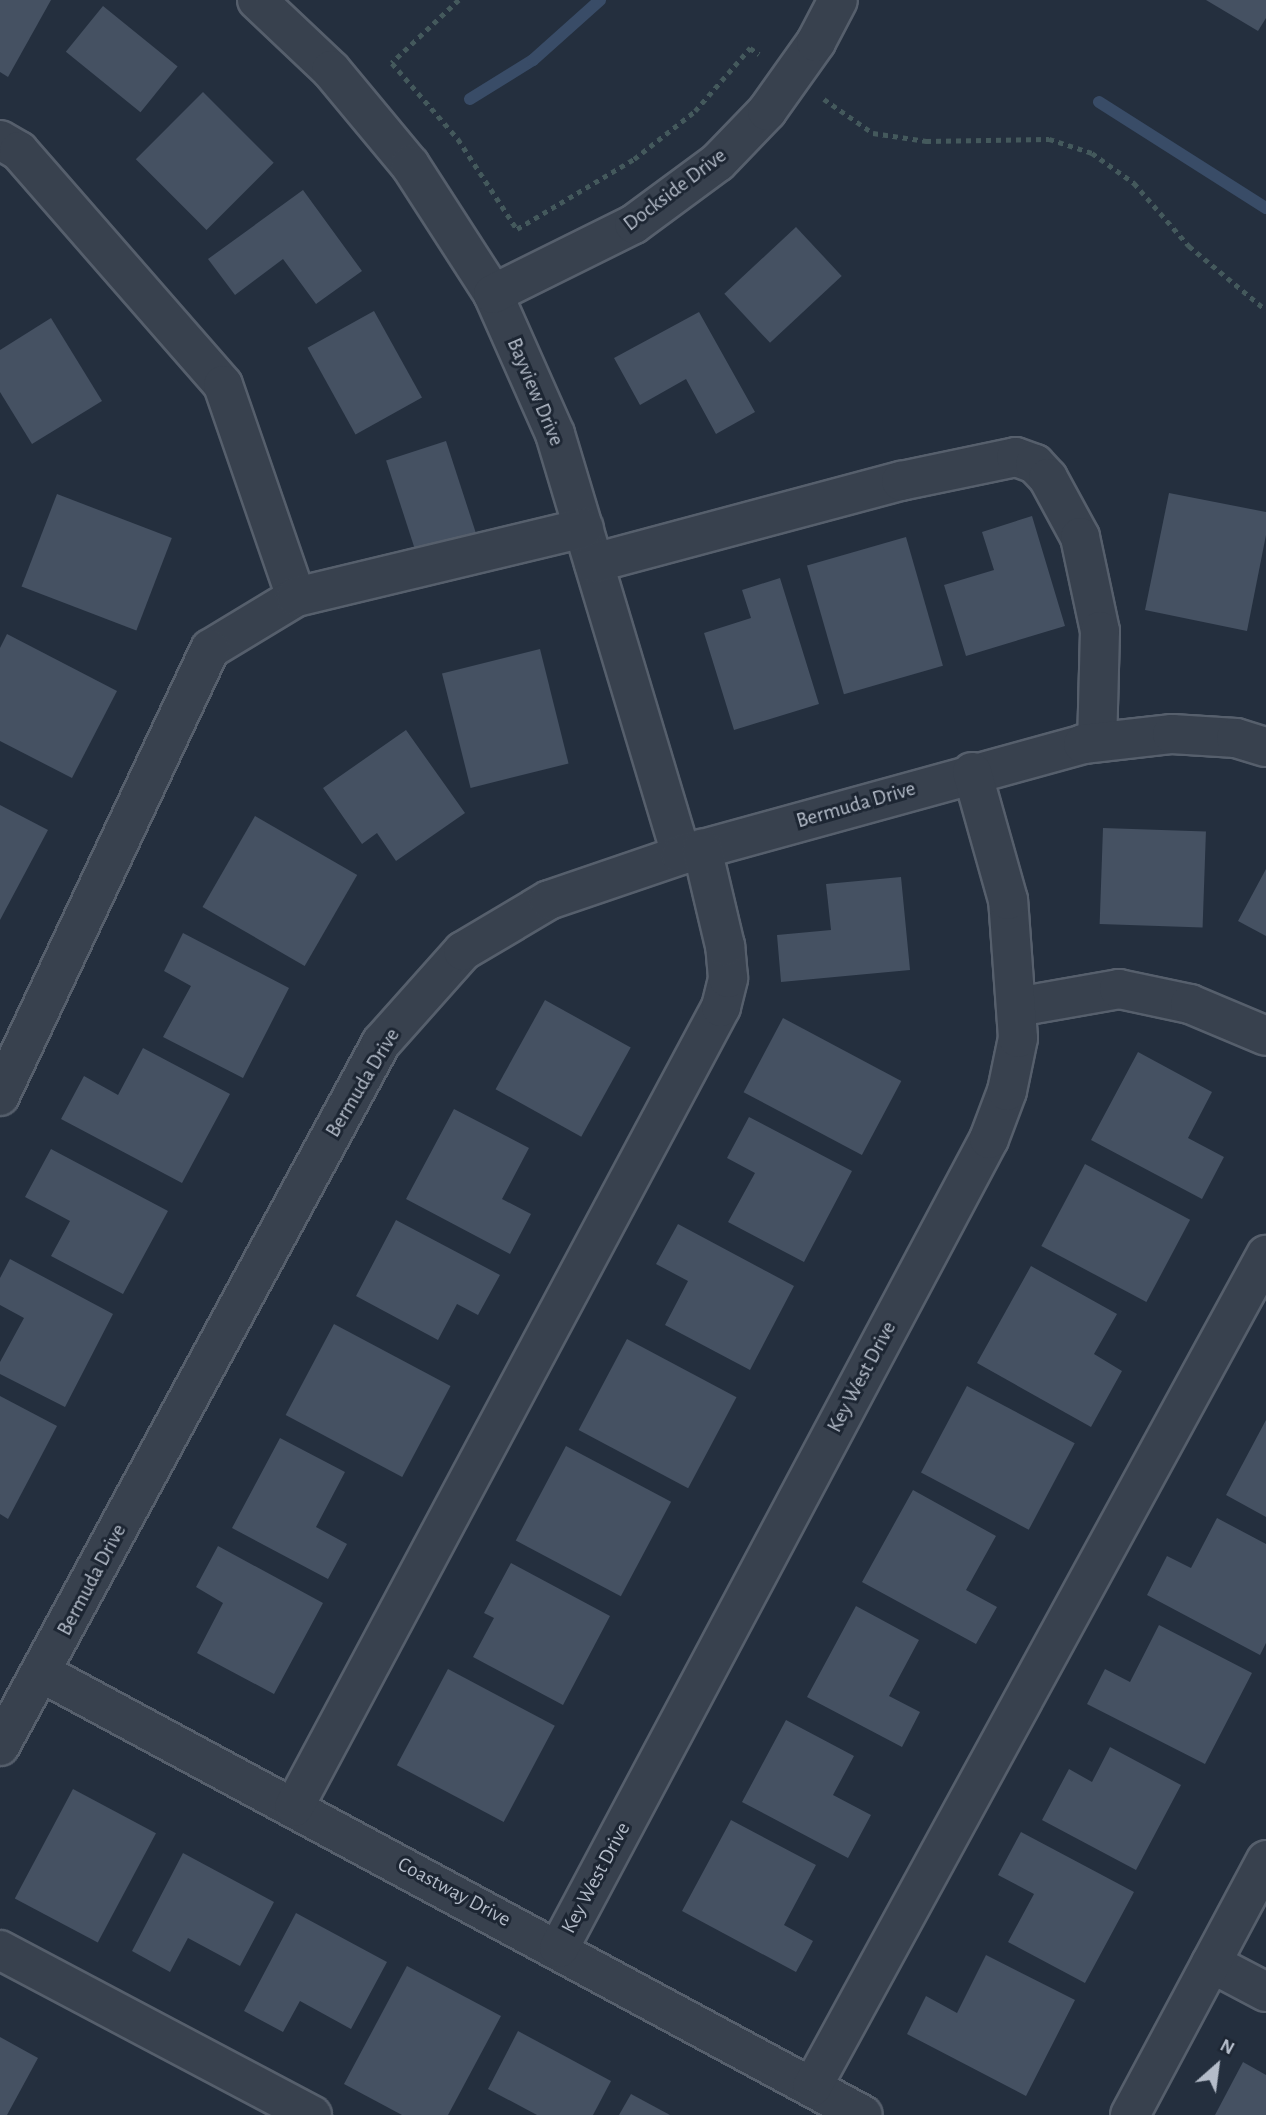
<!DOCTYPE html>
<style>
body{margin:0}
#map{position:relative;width:1266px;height:2115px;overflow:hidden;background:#242f3e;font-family:"Alegreya Sans",sans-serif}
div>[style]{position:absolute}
.stream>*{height:12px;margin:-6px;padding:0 6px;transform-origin:6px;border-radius:6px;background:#394c67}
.building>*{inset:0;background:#455162;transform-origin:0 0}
.path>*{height:4.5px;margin-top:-2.25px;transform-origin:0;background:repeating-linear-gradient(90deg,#44595c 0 5px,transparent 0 10px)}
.roads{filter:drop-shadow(2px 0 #565f6c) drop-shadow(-2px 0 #565f6c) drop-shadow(0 2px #565f6c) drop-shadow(0 -2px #565f6c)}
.minor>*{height:38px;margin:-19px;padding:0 19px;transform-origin:19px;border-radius:19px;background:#38414e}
span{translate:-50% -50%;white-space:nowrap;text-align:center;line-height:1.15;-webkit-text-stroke:6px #1d2633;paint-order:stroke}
.street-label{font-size:21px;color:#b4bcc9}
.north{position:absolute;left:1182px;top:2031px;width:70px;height:70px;-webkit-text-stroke:5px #1d2633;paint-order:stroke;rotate:28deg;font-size:19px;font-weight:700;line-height:28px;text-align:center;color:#b4bcc9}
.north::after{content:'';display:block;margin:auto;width:24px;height:32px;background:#b4bcc9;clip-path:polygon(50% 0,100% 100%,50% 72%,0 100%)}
</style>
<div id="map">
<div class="stream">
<div style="left:470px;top:99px;width:74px;rotate:-31.8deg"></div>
<div style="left:533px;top:60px;width:90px;rotate:-41.8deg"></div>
<div style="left:1099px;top:102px;width:198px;rotate:32.4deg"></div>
</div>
<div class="building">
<div style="clip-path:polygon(0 0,51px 0,8px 77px,0 72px)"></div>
<div style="clip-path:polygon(1206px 0,1266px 0,1266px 18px,1258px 31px)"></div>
<div style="left:103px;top:6px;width:96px;height:59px;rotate:39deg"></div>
<div style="left:203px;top:92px;width:100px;height:95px;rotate:45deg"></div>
<div style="clip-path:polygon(303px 190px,362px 271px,316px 304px,283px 259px,235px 295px,208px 259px)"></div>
<div style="left:796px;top:227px;width:67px;height:98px;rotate:47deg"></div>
<div style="left:374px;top:311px;width:99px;height:76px;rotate:61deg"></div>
<div style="clip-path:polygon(699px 312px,755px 412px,716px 434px,686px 379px,640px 405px,614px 358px)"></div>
<div style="clip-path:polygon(51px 318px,102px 401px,32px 444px,0 392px,0 350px)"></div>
<div style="left:446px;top:441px;width:98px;height:63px;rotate:72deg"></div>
<div style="clip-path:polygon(1169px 493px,1266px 512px,1266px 535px,1247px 631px,1145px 610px)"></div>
<div style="left:57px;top:494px;width:123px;height:99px;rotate:21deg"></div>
<div style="clip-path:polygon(1032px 516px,1065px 626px,966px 656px,944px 585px,994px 570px,982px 532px)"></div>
<div style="left:906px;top:537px;width:134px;height:103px;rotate:74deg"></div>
<div style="clip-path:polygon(780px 578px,819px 704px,734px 730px,704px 633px,751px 618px,742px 590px)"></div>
<div style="clip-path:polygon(7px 634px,117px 691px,72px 778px,0 741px,0 648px)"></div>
<div style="left:540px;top:649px;width:118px;height:101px;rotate:76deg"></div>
<div style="clip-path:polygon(406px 730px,465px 813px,396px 861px,377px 833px,362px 844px,323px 788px)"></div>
<div style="clip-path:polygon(0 805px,48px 830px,0 920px)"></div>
<div style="left:255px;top:816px;width:118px;height:105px;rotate:30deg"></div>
<div style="left:1103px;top:828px;width:103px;height:96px;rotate:2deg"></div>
<div style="clip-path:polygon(1266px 869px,1266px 936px,1238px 921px)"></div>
<div style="clip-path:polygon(901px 877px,910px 970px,781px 982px,777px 935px,831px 930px,826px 884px)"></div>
<div style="clip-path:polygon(183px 933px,289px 988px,243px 1078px,163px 1037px,191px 986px,164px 971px)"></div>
<div style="left:545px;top:1000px;width:98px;height:102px;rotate:29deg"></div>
<div style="left:783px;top:1018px;width:134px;height:84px;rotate:28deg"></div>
<div style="clip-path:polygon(143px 1048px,230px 1094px,182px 1183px,61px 1119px,84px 1076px,118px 1095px)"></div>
<div style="clip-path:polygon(1138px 1052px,1212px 1092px,1188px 1138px,1224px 1157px,1202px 1199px,1091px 1140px)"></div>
<div style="clip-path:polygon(454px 1109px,529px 1148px,502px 1199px,531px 1214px,510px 1254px,406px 1199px)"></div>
<div style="clip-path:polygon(749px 1117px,852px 1171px,804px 1262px,728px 1222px,755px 1173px,727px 1158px)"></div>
<div style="clip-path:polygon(51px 1149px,168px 1211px,123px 1294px,51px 1256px,70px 1221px,25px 1197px)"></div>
<div style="left:1085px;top:1164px;width:119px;height:93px;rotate:28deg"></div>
<div style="clip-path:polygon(396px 1220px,500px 1275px,478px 1315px,457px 1304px,438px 1340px,356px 1296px)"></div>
<div style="clip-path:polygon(678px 1224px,794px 1286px,750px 1370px,665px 1325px,688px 1281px,656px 1264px)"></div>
<div style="clip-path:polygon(10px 1259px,113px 1314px,65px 1407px,0 1374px,0 1362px,24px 1318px,0 1305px,0 1278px)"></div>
<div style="clip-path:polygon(1031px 1266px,1117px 1314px,1094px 1354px,1122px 1371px,1091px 1427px,977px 1363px)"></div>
<div style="left:334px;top:1324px;width:132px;height:103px;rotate:28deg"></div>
<div style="left:627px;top:1339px;width:124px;height:103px;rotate:28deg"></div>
<div style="left:967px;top:1386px;width:122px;height:98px;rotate:28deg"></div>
<div style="clip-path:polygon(0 1396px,57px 1426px,8px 1519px,0 1514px)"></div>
<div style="clip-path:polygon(1266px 1420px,1266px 1517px,1226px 1495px)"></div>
<div style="clip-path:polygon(280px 1438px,345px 1472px,316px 1527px,347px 1544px,328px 1579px,232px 1528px)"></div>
<div style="left:566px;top:1446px;width:119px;height:107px;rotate:28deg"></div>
<div style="clip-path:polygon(913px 1490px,996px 1536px,966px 1590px,997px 1607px,976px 1644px,862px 1582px)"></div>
<div style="clip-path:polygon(1217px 1518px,1266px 1544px,1266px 1643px,1260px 1655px,1147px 1595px,1167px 1556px,1191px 1568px)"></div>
<div style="clip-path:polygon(218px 1546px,323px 1603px,274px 1694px,197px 1653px,223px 1603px,196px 1587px)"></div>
<div style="clip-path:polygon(511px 1563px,610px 1616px,563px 1705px,473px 1657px,494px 1618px,484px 1613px)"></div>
<div style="clip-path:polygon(856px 1606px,919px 1640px,889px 1696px,920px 1712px,902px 1747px,807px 1697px)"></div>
<div style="clip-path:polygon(1159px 1625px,1252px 1673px,1205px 1764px,1087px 1704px,1105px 1669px,1130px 1682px)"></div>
<div style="left:448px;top:1669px;width:121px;height:109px;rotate:28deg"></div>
<div style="clip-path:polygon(786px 1720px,854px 1756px,833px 1795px,871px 1815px,848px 1858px,742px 1802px)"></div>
<div style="clip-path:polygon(1110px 1747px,1181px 1785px,1136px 1870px,1042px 1820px,1069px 1769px,1092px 1782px)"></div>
<div style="left:73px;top:1789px;width:94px;height:124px;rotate:28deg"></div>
<div style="clip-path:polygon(731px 1820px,816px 1865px,784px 1925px,813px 1941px,796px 1972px,682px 1911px)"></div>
<div style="clip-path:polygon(1021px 1832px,1134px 1892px,1085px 1983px,1008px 1942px,1034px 1894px,998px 1875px)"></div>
<div style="clip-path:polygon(183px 1853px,274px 1902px,240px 1966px,188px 1938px,170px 1972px,132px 1951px)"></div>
<div style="clip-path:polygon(296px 1913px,387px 1962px,351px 2029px,300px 2001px,283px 2032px,244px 2011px)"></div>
<div style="clip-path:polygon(986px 1955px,1075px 2000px,1026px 2096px,907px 2034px,926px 1996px,957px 2013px)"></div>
<div style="clip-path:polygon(407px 1966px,501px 2016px,448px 2115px,402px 2115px,344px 2084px)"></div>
<div style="clip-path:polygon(518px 2031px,611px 2081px,593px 2115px,537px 2115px,488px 2089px)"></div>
<div style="clip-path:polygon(0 2037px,38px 2058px,7px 2115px,0 2115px)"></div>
<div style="clip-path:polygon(1243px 2062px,1266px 2075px,1266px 2115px,1215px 2115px)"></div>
<div style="clip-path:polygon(631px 2094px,670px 2115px,619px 2115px)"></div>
</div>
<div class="path">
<div style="left:459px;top:0;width:92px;rotate:136.8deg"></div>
<div style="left:392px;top:63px;width:101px;rotate:49deg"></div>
<div style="left:458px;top:139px;width:108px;rotate:56.8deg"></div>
<div style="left:517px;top:229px;width:136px;rotate:-30.9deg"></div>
<div style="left:634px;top:159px;width:78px;rotate:-38.2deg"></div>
<div style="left:695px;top:111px;width:84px;rotate:-48.9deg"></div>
<div style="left:750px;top:48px;width:11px;rotate:34deg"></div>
<div style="left:824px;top:99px;width:60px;rotate:34.8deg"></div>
<div style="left:873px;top:133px;width:54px;rotate:8.6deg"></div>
<div style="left:926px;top:141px;width:123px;rotate:-0.9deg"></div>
<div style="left:1049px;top:139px;width:45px;rotate:18deg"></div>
<div style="left:1092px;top:153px;width:52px;rotate:35.5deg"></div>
<div style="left:1134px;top:183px;width:84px;rotate:48.9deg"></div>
<div style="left:1189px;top:246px;width:100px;rotate:39.7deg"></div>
</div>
<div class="roads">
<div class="minor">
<div style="left:257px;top:0;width:102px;rotate:43.4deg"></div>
<div style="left:331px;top:70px;width:124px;rotate:50.3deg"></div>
<div style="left:410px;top:165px;width:153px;rotate:57.2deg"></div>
<div style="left:493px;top:294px;width:153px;rotate:66.1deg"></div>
<div style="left:555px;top:434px;width:439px;rotate:73.3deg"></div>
<div style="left:0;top:140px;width:22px;rotate:30deg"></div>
<div style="left:19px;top:151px;width:310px;rotate:48.9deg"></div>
<div style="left:223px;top:385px;width:224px;rotate:71deg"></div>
<div style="left:296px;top:597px;width:100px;rotate:148.8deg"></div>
<div style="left:210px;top:649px;width:494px;rotate:115.2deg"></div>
<div style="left:493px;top:294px;width:157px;rotate:-26.4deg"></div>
<div style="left:634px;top:224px;width:104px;rotate:-36.4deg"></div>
<div style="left:718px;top:162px;width:71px;rotate:-46.1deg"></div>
<div style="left:767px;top:111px;width:85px;rotate:-54.6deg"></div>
<div style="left:816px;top:42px;width:47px;rotate:-62.4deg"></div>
<div style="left:594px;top:563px;width:318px;rotate:-15deg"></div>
<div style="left:901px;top:481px;width:117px;rotate:-11.8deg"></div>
<div style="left:1016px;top:457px;width:20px;rotate:20deg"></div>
<div style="left:1035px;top:464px;width:19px;rotate:47deg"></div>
<div style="left:1048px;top:478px;width:67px;rotate:61.5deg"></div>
<div style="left:1080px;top:537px;width:96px;rotate:78deg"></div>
<div style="left:1100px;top:631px;width:111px;rotate:91.5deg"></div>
<div style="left:296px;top:597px;width:296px;rotate:-13.5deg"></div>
<div style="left:1017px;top:1007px;width:104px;rotate:-10deg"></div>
<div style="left:1119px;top:989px;width:73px;rotate:11.9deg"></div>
<div style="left:1190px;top:1004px;width:82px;rotate:22.8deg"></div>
<div style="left:42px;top:1673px;width:932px;rotate:28.3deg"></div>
<div style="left:0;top:1746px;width:800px;rotate:-61.54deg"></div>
<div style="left:381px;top:1043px;width:123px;rotate:-48.3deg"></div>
<div style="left:463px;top:951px;width:100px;rotate:-30.7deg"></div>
<div style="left:549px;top:900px;width:139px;rotate:-18.8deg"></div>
<div style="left:681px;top:855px;width:417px;rotate:-15.4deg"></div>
<div style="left:1083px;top:744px;width:90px;rotate:-6.4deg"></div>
<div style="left:1172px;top:734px;width:64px;rotate:3.6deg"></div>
<div style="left:1236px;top:738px;width:31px;rotate:17deg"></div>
<div style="left:294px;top:1807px;width:907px;rotate:-61.91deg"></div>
<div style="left:721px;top:1007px;width:30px;rotate:-76deg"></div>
<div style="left:728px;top:978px;width:32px;rotate:-95deg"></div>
<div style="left:725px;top:946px;width:100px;rotate:-103.3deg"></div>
<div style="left:559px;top:1948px;width:916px;rotate:-62.01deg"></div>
<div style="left:989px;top:1139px;width:51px;rotate:-69.4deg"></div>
<div style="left:1007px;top:1091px;width:54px;rotate:-78.3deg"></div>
<div style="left:1018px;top:1038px;width:138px;rotate:-94.1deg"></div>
<div style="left:1008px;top:900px;width:133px;rotate:-105.7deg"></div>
<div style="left:0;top:1950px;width:353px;rotate:27.9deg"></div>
<div style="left:1211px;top:1963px;width:62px;rotate:27.8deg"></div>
<div style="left:812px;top:2087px;width:948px;rotate:-61.38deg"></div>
<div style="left:1130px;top:2115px;width:289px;rotate:-61.9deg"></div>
</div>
</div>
<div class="street-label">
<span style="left:675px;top:190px;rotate:-37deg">Dockside Drive</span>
<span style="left:535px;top:392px;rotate:67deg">Bayview Drive</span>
<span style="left:856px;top:805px;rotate:-16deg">Bermuda Drive</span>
<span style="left:363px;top:1083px;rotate:-59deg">Bermuda Drive</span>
<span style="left:862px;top:1377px;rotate:-62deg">Key West Drive</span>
<span style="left:92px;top:1580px;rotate:-62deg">Bermuda Drive</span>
<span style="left:596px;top:1878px;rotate:-62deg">Key West Drive</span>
<span style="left:454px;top:1892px;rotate:28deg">Coastway Drive</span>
</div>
<div class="north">N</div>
</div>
